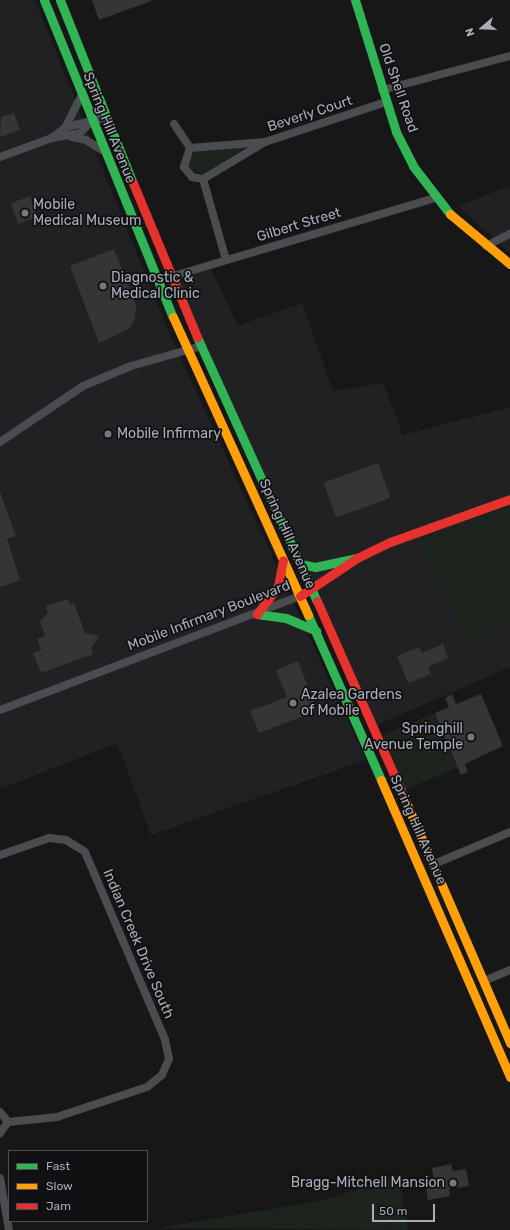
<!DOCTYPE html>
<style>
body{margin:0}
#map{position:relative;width:510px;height:1230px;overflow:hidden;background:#171717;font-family:Rubik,sans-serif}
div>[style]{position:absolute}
.built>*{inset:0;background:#212123}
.green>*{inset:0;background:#1d241e;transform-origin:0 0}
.building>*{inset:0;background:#353536;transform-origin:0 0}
.street>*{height:8px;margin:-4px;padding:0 4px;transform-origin:4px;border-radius:4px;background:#4b4c50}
.fast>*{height:9px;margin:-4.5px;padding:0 4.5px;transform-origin:4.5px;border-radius:4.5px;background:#30b455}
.slow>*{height:9px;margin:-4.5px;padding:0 4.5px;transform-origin:4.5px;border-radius:4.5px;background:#ff9f0a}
.jam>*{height:9px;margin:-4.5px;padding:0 4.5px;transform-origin:4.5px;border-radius:4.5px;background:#e5322d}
.dots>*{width:11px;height:11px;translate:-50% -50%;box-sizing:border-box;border:2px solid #111113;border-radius:50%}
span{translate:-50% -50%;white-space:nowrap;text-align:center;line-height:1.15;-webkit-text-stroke:3.5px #111113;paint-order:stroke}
.street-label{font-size:14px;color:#a8adb8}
.poi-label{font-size:14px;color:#a8adb8}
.left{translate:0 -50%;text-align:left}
.right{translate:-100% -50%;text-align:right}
.legend{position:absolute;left:8px;top:1150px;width:140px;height:72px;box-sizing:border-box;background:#111113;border:1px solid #4d4f55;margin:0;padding:5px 7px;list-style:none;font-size:12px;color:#a8adb8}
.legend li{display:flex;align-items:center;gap:8px;height:20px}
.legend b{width:20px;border:1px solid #4d4f55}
.north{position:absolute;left:462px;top:8px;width:40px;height:40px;-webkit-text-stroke:3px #111113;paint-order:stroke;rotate:251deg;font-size:11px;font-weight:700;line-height:16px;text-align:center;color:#a8adb8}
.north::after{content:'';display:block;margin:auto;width:14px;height:18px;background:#a8adb8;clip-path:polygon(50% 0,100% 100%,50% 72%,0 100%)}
.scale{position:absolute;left:372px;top:1204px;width:63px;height:18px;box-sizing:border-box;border:2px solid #a8adb8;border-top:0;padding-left:5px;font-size:12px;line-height:14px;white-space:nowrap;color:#a8adb8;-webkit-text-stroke:3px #111113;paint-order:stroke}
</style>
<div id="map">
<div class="built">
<div style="clip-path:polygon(0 0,35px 0,165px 324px,366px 760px,151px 835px,117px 743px,0 789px)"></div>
<div style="clip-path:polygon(510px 186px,510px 253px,458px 206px)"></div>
<div style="clip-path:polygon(211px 269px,238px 326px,302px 303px,333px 391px,383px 383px,403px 435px,510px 407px,510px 667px,377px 725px,176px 280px)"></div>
</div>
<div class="green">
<div style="clip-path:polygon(247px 147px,203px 174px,189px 170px,187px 159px,196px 151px)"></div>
<div style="clip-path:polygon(510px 507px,510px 625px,466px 644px,420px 539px)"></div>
<div style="left:435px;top:713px;width:59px;height:57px;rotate:67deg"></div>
<div style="clip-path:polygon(398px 1176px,408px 1230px,158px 1228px,325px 1200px)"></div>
</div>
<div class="building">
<div style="clip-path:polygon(92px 0,151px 0,151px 1px,99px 20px)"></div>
<div style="clip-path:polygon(14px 113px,20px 130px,0 137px,1px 117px)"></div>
<div style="left:30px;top:196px;width:22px;height:21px;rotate:69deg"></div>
<div style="clip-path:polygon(114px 249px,136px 305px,135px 318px,129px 329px,99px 343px,70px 266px)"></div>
<div style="left:378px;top:463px;width:37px;height:58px;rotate:70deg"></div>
<div style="clip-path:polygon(0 492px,16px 536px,7px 539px,20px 580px,0 587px)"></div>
<div style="clip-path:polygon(68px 599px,70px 605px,74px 603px,85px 633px,99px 636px,91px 648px,93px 654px,44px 672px,40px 671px,33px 653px,41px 650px,37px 639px,45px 636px,40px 621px,48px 613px,46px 606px)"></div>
<div style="clip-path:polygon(443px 644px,448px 658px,428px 667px,431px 674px,408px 683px,397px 656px,419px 647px,422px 653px)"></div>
<div style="clip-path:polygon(298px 661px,316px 708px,314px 712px,259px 733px,250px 711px,287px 697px,276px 670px)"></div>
<div style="clip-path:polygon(452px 694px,456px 704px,481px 694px,503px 746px,465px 764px,468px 772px,461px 775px,435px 713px,449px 707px,445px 698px)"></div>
<div style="clip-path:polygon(451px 1164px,453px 1171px,466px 1169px,469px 1186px,449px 1189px,450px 1196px,428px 1200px,426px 1188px,435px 1187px,432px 1168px)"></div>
</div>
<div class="street">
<div style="left:382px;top:90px;width:132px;rotate:-14.9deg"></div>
<div style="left:174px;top:124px;width:29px;rotate:56deg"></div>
<div style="left:66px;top:126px;width:34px;rotate:-63deg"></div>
<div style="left:72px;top:137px;width:14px;rotate:12deg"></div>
<div style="left:86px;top:140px;width:19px;rotate:32deg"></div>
<div style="left:52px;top:138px;width:18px;rotate:-38deg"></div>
<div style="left:66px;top:127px;width:40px;rotate:-13deg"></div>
<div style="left:190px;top:148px;width:20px;rotate:108deg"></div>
<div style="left:184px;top:167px;width:13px;rotate:51deg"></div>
<div style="left:192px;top:177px;width:11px;rotate:10deg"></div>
<div style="left:203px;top:179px;width:72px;rotate:-30.8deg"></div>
<div style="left:265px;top:142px;width:127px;rotate:-18.3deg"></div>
<div style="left:190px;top:148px;width:75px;rotate:-4.6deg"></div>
<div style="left:0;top:157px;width:55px;rotate:-20.1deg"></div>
<div style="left:52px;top:138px;width:28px;rotate:-10deg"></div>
<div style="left:80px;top:133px;width:16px;rotate:-45deg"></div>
<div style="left:203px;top:179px;width:84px;rotate:74.1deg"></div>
<div style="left:486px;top:246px;width:27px;rotate:-27deg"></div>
<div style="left:170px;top:277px;width:277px;rotate:-16.6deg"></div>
<div style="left:0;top:442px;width:100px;rotate:-34deg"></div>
<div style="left:83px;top:386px;width:52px;rotate:-22.6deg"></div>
<div style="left:131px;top:366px;width:74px;rotate:-15.7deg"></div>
<div style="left:0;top:710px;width:321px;rotate:-20.8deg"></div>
<div style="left:0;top:855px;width:52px;rotate:-19.1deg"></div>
<div style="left:49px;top:838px;width:17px;rotate:7deg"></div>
<div style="left:66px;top:840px;width:22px;rotate:32deg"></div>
<div style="left:85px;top:852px;width:204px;rotate:66.9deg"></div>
<div style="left:165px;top:1040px;width:19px;rotate:78deg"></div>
<div style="left:169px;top:1059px;width:17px;rotate:114deg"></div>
<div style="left:162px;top:1075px;width:19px;rotate:141deg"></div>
<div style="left:147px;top:1087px;width:95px;rotate:161.6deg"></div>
<div style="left:57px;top:1117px;width:49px;rotate:174.2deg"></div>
<div style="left:434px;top:864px;width:82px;rotate:-22.8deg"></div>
<div style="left:484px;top:981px;width:28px;rotate:-23deg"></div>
<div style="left:0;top:1112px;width:13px;rotate:51deg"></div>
<div style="left:8px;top:1122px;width:14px;rotate:126deg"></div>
<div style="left:0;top:1178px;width:53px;rotate:80.2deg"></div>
</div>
<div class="fast">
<div style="left:44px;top:0;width:342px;rotate:67.9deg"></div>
<div style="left:60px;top:0;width:197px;rotate:68.3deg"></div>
<div style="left:355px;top:0;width:138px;rotate:72.7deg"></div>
<div style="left:396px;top:132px;width:38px;rotate:63deg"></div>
<div style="left:413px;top:166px;width:61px;rotate:52.4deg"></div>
<div style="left:197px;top:337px;width:290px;rotate:65.6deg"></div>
<div style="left:301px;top:564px;width:14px;rotate:12deg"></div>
<div style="left:315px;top:567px;width:43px;rotate:-12.1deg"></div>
<div style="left:257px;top:614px;width:29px;rotate:8deg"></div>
<div style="left:286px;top:618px;width:33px;rotate:23deg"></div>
<div style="left:308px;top:615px;width:180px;rotate:66.1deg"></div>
</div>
<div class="slow">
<div style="left:450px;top:214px;width:78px;rotate:39.8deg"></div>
<div style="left:173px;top:317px;width:327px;rotate:65.6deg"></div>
<div style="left:381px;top:780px;width:324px;rotate:66.5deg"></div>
<div style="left:405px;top:800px;width:265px;rotate:66.6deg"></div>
</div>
<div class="jam">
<div style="left:133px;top:183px;width:167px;rotate:67.4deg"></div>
<div style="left:300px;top:596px;width:69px;rotate:-33.7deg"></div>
<div style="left:357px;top:558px;width:37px;rotate:-26deg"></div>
<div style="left:390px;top:542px;width:127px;rotate:-19.7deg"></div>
<div style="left:317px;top:601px;width:218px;rotate:66.1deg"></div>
<div style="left:257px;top:614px;width:35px;rotate:-53deg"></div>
<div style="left:278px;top:586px;width:26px;rotate:-79deg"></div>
</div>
<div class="dots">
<div style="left:25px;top:213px;background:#757880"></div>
<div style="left:103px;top:286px;background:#757880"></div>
<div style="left:108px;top:434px;background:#757880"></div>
<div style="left:293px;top:703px;background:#757880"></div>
<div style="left:471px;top:737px;background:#757880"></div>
<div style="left:453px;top:1183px;background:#757880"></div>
</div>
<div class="street-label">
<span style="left:398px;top:88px;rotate:71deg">Old Shell Road</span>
<span style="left:310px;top:114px;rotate:-18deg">Beverly Court</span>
<span style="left:109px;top:128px;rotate:68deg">Spring Hill Avenue</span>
<span style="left:299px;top:225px;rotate:-17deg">Gilbert Street</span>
<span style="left:287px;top:534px;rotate:66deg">Spring Hill Avenue</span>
<span style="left:209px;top:616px;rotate:-21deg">Mobile Infirmary Boulevard</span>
<span style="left:418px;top:830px;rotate:66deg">Spring Hill Avenue</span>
<span style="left:138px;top:944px;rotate:67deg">Indian Creek Drive South</span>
</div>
<div class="poi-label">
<span class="left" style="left:33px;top:213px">Mobile<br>Medical Museum</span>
<span class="left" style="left:111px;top:286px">Diagnostic &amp;<br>Medical Clinic</span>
<span class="left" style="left:117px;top:434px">Mobile Infirmary</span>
<span class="left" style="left:301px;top:703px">Azalea Gardens<br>of Mobile</span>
<span class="right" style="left:463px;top:737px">Springhill<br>Avenue Temple</span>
<span class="right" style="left:445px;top:1183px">Bragg-Mitchell Mansion</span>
</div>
<ul class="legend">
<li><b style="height:5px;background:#30b455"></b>Fast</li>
<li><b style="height:5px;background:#ff9f0a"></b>Slow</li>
<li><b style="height:5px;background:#e5322d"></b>Jam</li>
</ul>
<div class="north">N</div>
<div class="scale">50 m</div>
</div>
